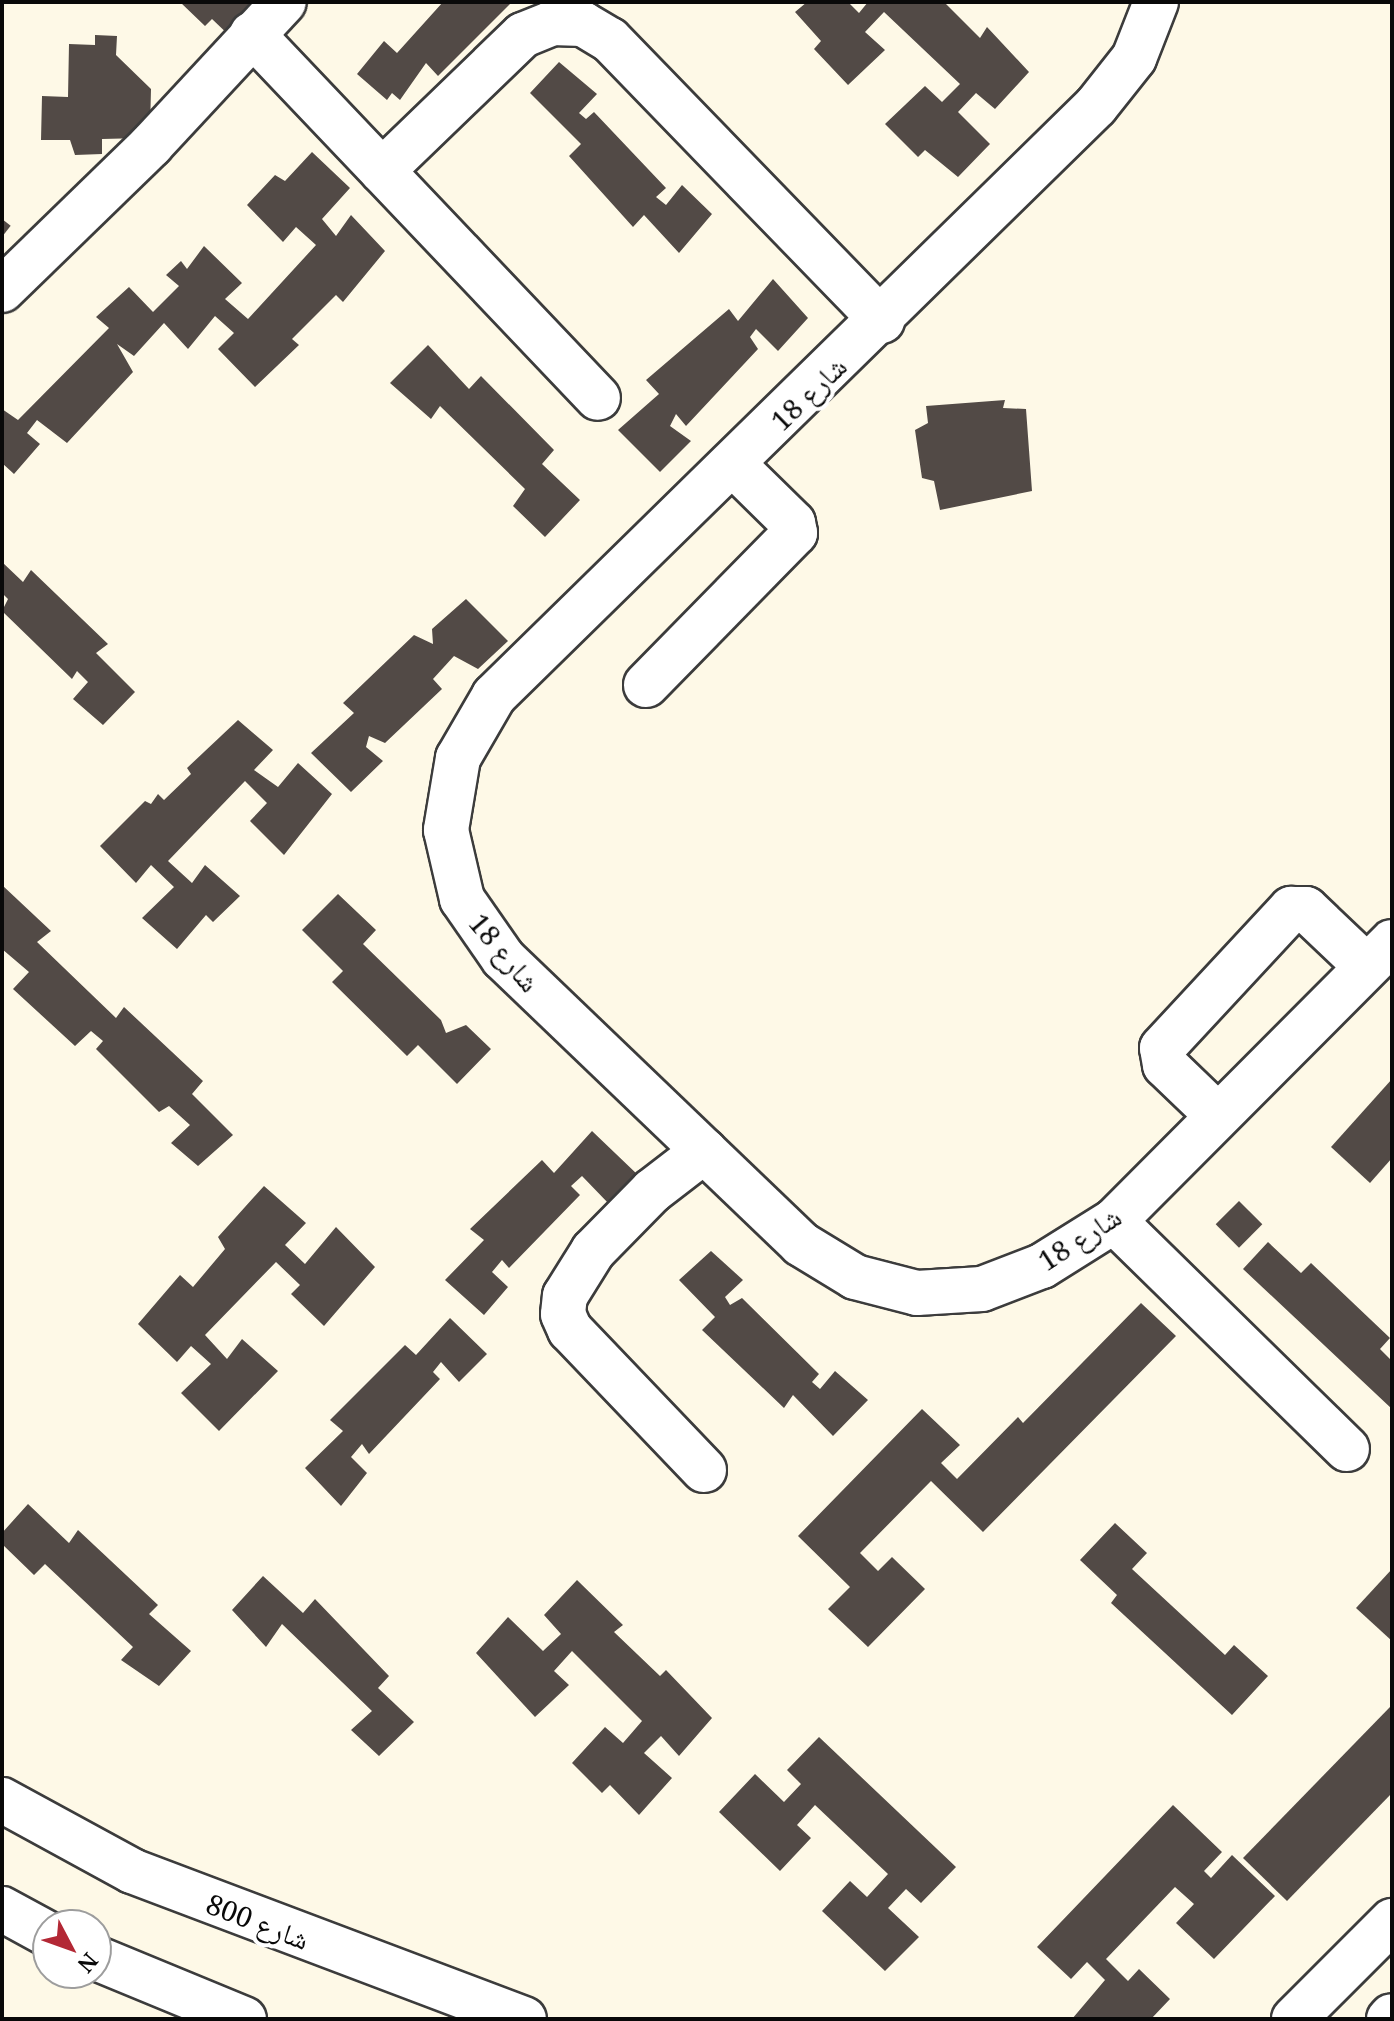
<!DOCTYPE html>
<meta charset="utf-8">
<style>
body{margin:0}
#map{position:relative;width:1394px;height:2021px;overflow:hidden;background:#fef9e7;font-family:"Noto Serif","Noto Naskh Arabic",serif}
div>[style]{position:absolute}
.building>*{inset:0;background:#524a46;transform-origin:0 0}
.roads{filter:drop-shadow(2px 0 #3c3c3c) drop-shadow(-2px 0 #3c3c3c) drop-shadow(0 2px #3c3c3c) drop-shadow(0 -2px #3c3c3c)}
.minor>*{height:44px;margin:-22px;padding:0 22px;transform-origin:22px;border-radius:22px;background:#fff}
span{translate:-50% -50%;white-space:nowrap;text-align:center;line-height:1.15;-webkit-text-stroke:8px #fff;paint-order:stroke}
.street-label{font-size:28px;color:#090909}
.frame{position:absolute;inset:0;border:4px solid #090909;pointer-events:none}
.north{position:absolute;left:32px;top:1909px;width:80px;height:80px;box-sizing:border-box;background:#fff;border:2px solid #9d9d9d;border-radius:50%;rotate:131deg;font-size:22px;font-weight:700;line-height:32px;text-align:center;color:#090909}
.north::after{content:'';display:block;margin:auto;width:28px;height:36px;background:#b32835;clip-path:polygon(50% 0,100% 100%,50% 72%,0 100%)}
</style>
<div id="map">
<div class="building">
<div style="clip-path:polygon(180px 2px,270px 2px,234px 40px,212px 19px,205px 26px)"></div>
<div style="clip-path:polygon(443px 2px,512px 2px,438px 76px,426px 63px,400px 100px,392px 93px,387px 100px,357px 74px,384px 41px,397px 53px)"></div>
<div style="clip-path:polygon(807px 2px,848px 2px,859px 13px,868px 2px,944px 2px,980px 38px,987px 27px,1029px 72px,995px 109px,976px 93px,958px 112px,990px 144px,958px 177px,925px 150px,918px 157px,885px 124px,925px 86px,942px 102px,960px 84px,884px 12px,865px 32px,885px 50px,848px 85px,814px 49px,821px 41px,795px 12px)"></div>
<div style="clip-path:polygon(95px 35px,117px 36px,116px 55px,151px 89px,150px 130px,142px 138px,102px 139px,102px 154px,75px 155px,70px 140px,41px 140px,42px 96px,68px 97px,69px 44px,95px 45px)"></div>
<div style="clip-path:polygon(559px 62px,597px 94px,579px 113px,586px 119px,594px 112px,666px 188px,656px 197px,666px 205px,682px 185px,712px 214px,679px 253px,644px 215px,633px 227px,569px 156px,581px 144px,530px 93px)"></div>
<div style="clip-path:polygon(312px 152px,350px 188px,322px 219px,336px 236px,351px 215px,385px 251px,343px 302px,336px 295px,292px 339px,299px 345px,255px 387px,218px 349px,234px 333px,215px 316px,188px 349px,164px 323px,134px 356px,117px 344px,133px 372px,67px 443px,37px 420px,27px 433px,40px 444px,14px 474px,2px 463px,2px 409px,18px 420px,109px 328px,96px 317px,129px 287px,153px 312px,179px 286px,166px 275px,181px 261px,187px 269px,204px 246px,242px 283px,225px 299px,248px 319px,316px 245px,296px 227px,283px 242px,247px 205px,275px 175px,285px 181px)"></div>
<div style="left:2px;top:219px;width:11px;height:54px;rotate:38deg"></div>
<div style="clip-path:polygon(773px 279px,808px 318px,778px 351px,756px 329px,750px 337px,758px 349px,686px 426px,676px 414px,670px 426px,691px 441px,660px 472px,618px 430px,659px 394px,646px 380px,729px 309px,738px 321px)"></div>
<div style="clip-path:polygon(428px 345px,469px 389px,481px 376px,554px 450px,542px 464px,580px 500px,545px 537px,513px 506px,525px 489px,440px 406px,431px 419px,390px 383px)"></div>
<div style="clip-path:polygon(1005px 400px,1003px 408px,1026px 409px,1032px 491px,940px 510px,934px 481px,922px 478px,915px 430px,928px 423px,926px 406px)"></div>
<div style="clip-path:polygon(2px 562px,23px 582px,31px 570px,108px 644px,96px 653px,135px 692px,103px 725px,73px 699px,88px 682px,77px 671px,72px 679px,2px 611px,8px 599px,2px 593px)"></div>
<div style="clip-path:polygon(466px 599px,508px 641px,478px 669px,454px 656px,433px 679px,442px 689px,385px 743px,369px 736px,366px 747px,383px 761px,351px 792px,311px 753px,354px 713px,343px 703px,414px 635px,433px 644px,432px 629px)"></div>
<div style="clip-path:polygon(238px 720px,273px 750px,254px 770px,278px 787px,298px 763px,332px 794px,284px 855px,250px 821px,267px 803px,245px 781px,168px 861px,192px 883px,205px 865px,240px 896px,213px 922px,206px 915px,177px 949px,142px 918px,174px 887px,151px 865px,136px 883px,100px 846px,145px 801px,151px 804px,158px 794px,164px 800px,191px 774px,187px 768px)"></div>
<div style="clip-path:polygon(2px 885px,51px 931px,37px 942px,116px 1018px,124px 1007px,203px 1081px,192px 1094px,233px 1135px,198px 1166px,171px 1143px,190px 1125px,169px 1106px,159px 1112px,96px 1049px,103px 1041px,91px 1031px,75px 1046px,13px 989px,29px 972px,2px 949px)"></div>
<div style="clip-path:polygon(338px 894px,376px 930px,363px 944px,441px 1020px,446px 1033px,466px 1025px,491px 1049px,457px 1084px,418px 1045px,407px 1056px,332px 982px,343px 971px,302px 930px)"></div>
<div style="clip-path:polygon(1392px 1079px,1392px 1158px,1370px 1183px,1331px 1147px)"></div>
<div style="clip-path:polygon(592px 1131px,639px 1176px,610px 1205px,582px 1176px,571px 1186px,580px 1195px,509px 1268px,502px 1260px,492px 1272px,508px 1287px,484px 1315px,445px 1280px,484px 1240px,470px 1229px,542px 1160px,554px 1173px)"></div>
<div style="clip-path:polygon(264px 1186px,306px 1223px,285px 1245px,305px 1264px,336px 1227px,375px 1267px,324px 1326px,291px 1294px,300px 1285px,276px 1262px,205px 1335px,227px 1359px,242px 1339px,278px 1371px,219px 1431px,181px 1393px,211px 1364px,191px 1346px,177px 1362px,138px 1324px,180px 1275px,193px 1287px,225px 1249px,218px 1237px)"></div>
<div style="left:1239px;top:1201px;width:33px;height:33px;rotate:45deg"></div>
<div style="clip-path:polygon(1268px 1242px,1301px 1273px,1311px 1263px,1390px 1338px,1380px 1349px,1392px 1361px,1392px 1409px,1243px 1269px)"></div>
<div style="clip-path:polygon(711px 1251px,743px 1280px,725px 1297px,730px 1305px,742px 1298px,819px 1374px,812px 1382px,820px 1389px,835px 1371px,868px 1400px,833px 1436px,793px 1395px,784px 1408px,702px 1330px,715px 1317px,679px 1280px)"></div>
<div style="clip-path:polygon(1141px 1303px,1176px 1336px,983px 1532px,931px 1481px,860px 1553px,878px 1571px,892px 1557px,925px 1589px,868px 1647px,828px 1609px,850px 1587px,798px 1536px,922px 1409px,960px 1445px,941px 1463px,957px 1479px,1018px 1417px,1023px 1423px)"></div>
<div style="clip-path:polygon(450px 1318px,487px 1354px,459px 1382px,441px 1362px,433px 1372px,440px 1379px,369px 1454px,362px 1444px,351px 1457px,367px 1473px,341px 1506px,305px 1468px,343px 1431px,330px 1420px,405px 1345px,416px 1355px)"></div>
<div style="clip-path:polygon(28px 1504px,69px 1543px,78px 1530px,158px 1605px,149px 1614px,191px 1651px,159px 1686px,121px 1660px,133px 1647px,45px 1564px,34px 1575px,2px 1544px,2px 1533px)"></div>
<div style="clip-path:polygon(1115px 1523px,1147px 1553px,1132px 1569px,1225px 1655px,1234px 1645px,1268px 1676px,1232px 1715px,1111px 1603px,1117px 1595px,1080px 1560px)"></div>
<div style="clip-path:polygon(1392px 1569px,1392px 1641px,1356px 1608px)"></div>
<div style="clip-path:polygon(263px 1576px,303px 1613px,315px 1599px,389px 1676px,378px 1688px,414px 1722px,379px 1756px,351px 1730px,372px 1711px,282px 1624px,266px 1647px,232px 1610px)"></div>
<div style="clip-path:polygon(577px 1580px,623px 1625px,614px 1632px,660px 1676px,666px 1670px,712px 1718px,679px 1756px,661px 1736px,644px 1753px,672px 1778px,639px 1815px,610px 1785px,602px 1793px,572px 1763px,605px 1727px,623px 1743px,642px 1721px,572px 1651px,554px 1671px,569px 1685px,535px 1717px,476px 1653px,508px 1617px,543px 1651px,561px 1634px,544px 1615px)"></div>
<div style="clip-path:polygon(1390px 1707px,1392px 1793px,1287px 1901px,1243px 1858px)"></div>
<div style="clip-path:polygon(819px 1737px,956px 1867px,921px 1903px,906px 1889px,888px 1908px,919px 1937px,885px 1971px,822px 1911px,850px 1881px,867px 1897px,888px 1874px,815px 1805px,797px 1825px,811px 1838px,780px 1871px,719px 1812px,755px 1774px,784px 1802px,801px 1784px,787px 1770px)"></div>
<div style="clip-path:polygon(1173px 1805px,1222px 1852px,1204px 1871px,1211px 1878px,1232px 1855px,1275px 1896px,1214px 1959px,1176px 1923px,1194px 1904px,1175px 1887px,1106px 1959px,1128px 1981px,1139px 1969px,1170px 1999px,1151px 2019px,1072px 2019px,1105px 1980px,1087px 1962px,1071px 1979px,1037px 1947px)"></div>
</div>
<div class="roads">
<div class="minor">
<div style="left:1156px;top:2px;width:60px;rotate:111.4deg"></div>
<div style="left:1134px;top:58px;width:61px;rotate:128.4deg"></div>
<div style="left:1096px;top:106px;width:843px;rotate:135.58deg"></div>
<div style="left:494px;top:696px;width:72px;rotate:120.1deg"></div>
<div style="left:458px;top:758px;width:73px;rotate:99.5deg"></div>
<div style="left:446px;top:830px;width:71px;rotate:76.9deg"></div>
<div style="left:462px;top:899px;width:72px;rotate:55.2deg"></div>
<div style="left:503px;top:958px;width:413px;rotate:43.8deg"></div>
<div style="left:801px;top:1244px;width:63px;rotate:31.4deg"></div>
<div style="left:855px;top:1277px;width:64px;rotate:14.5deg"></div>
<div style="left:917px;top:1293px;width:65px;rotate:-3.5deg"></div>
<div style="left:982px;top:1289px;width:64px;rotate:-21deg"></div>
<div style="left:1042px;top:1266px;width:85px;rotate:-32deg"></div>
<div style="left:1114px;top:1221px;width:394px;rotate:-45.1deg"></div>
<div style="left:252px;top:34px;width:502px;rotate:46.45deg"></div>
<div style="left:382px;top:171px;width:196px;rotate:-44deg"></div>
<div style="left:523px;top:35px;width:31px;rotate:-22deg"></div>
<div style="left:552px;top:23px;width:31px;rotate:2deg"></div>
<div style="left:583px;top:24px;width:31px;rotate:31deg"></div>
<div style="left:610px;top:40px;width:391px;rotate:45.9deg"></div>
<div style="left:2px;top:290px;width:208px;rotate:-44.2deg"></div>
<div style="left:151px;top:145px;width:195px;rotate:-47.1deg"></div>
<div style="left:646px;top:685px;width:213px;rotate:-45.6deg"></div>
<div style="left:795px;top:533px;width:10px;rotate:-101deg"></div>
<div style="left:793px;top:523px;width:83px;rotate:-135.5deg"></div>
<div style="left:1217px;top:1115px;width:72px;rotate:-136.1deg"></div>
<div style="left:1165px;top:1065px;width:17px;rotate:-100deg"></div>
<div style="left:1162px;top:1048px;width:190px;rotate:-47.1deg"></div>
<div style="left:1291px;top:909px;width:15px"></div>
<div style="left:1306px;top:909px;width:83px;rotate:43.5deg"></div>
<div style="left:1114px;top:1221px;width:326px;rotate:44.4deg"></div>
<div style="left:704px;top:1470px;width:194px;rotate:-133.7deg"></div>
<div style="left:570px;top:1330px;width:17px;rotate:-114deg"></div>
<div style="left:563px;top:1314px;width:18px;rotate:-84deg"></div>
<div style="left:565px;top:1296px;width:53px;rotate:-58.1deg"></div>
<div style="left:593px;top:1251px;width:84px;rotate:-45.5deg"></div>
<div style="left:652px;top:1191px;width:66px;rotate:-37.6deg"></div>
<div style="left:2px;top:1800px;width:148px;rotate:28.6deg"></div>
<div style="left:132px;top:1871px;width:419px;rotate:20.7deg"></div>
<div style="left:2px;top:1909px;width:52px;rotate:28.5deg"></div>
<div style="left:96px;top:1958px;width:160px;rotate:22.4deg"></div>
<div style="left:1294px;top:2019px;width:139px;rotate:-45deg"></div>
<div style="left:1389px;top:2019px;width:4px;rotate:-45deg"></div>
</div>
</div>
<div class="street-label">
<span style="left:808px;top:393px;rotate:-44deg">شارع 18</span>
<span style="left:505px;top:952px;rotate:50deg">شارع 18</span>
<span style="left:1079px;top:1238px;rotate:-33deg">شارع 18</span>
<span style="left:258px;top:1921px;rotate:21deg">شارع 800</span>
</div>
<div class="frame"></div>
<div class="north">N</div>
</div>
